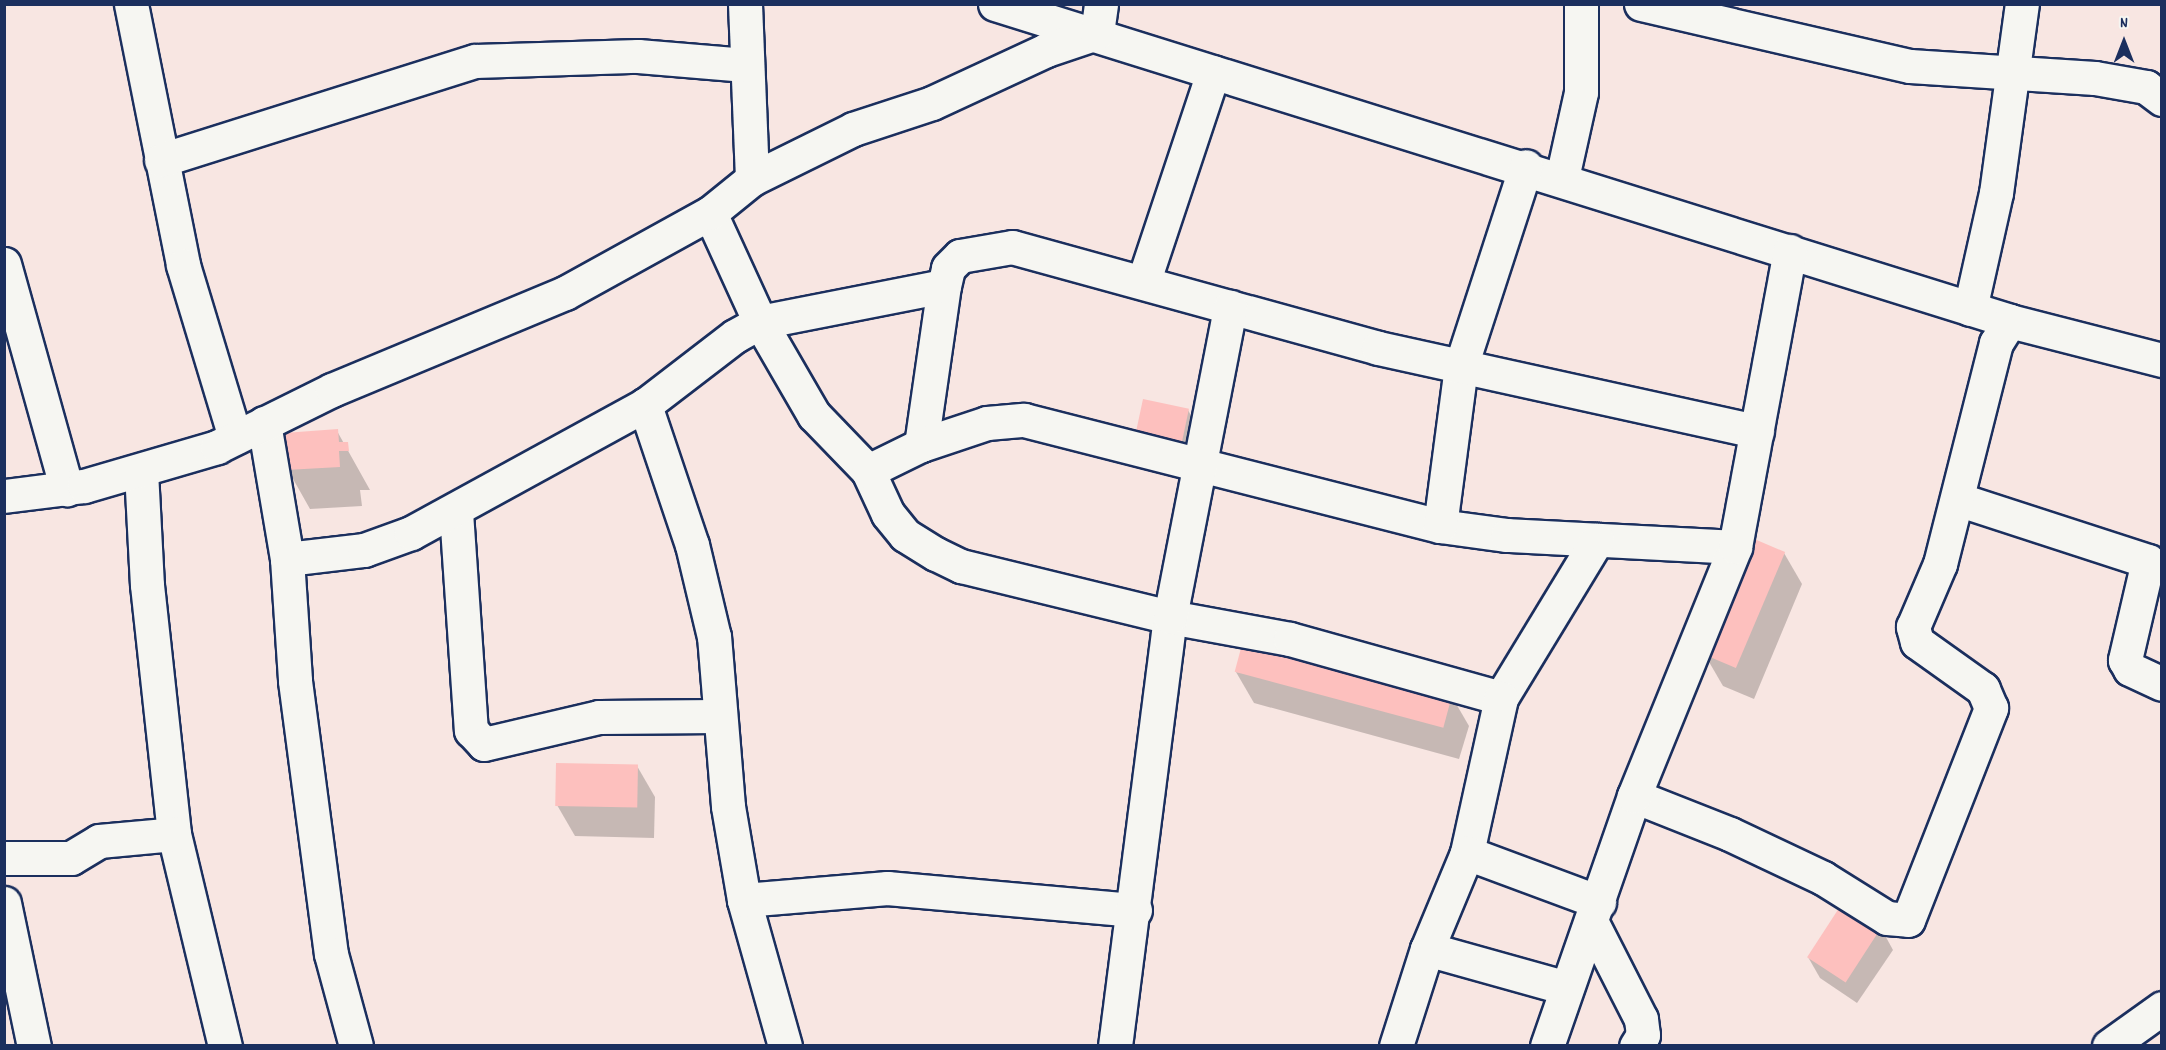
<!DOCTYPE html>
<style>
body{margin:0}
#map{position:relative;width:2166px;height:1050px;overflow:hidden;background:#f8e6e2;font-family:Dekko,sans-serif}
div>[style]{position:absolute}
.shadow>*{inset:0;background:#0003}
.building>*{inset:0;background:#fdc0be;transform-origin:0 0}
.roads{filter:drop-shadow(2px 0 #1b2f5e) drop-shadow(-2px 0 #1b2f5e) drop-shadow(0 2px #1b2f5e) drop-shadow(0 -2px #1b2f5e)}
.minor>*{height:33px;margin:-16.5px;padding:0 16.5px;transform-origin:16.5px;border-radius:16.5px;background:#f6f6f2}
span{translate:-50% -50%;white-space:nowrap;text-align:center;line-height:1.15;-webkit-text-stroke:6px #f6f6f2;paint-order:stroke}
.frame{position:absolute;inset:0;border:6px solid #1b2f5e;pointer-events:none}
.north{position:absolute;left:2094px;top:12px;width:60px;height:60px;-webkit-text-stroke:4px #f6f6f2;paint-order:stroke;rotate:0deg;font-size:16px;font-weight:700;line-height:24px;text-align:center;color:#1b2f5e}
.north::after{content:'';display:block;margin:auto;width:21px;height:27px;background:#1b2f5e;clip-path:polygon(50% 0,100% 100%,50% 72%,0 100%)}
</style>
<div id="map">
<div class="shadow">
<div style="clip-path:polygon(1144px 401px,1188px 410px,1200px 432px,1193px 469px)"></div>
<div style="clip-path:polygon(337px 431px,370px 490px,360px 490px,362px 506px,310px 509px,288px 470px)"></div>
<div style="clip-path:polygon(1784px 553px,1802px 584px,1754px 699px,1723px 686px,1705px 655px)"></div>
<div style="clip-path:polygon(1236px 672px,1451px 695px,1469px 726px,1459px 759px,1254px 703px)"></div>
<div style="clip-path:polygon(637px 766px,655px 797px,654px 838px,575px 836px,557px 805px)"></div>
<div style="clip-path:polygon(1881px 928px,1893px 950px,1857px 1003px,1820px 978px,1808px 957px)"></div>
</div>
<div class="building">
<div style="left:1143px;top:399px;width:47px;height:41px;rotate:12deg"></div>
<div style="clip-path:polygon(338px 429px,339px 442px,348px 442px,349px 451px,339px 451px,340px 467px,286px 470px,284px 433px)"></div>
<div style="left:1752px;top:538px;width:36px;height:126px;rotate:23deg"></div>
<div style="left:1244px;top:637px;width:216px;height:36px;rotate:15deg"></div>
<div style="left:556px;top:763px;width:82px;height:43px;rotate:1deg"></div>
<div style="left:1843px;top:902px;width:46px;height:66px;rotate:33deg"></div>
</div>
<div class="roads">
<div class="minor">
<div style="left:131px;top:4px;width:266px;rotate:78.7deg"></div>
<div style="left:183px;top:265px;width:180px;rotate:73.2deg"></div>
<div style="left:745px;top:4px;width:175px;rotate:87.7deg"></div>
<div style="left:995px;top:4px;width:1063px;rotate:17.34deg"></div>
<div style="left:2010px;top:321px;width:157px;rotate:14.4deg"></div>
<div style="left:1641px;top:4px;width:276px;rotate:13deg"></div>
<div style="left:1910px;top:66px;width:185px;rotate:3.7deg"></div>
<div style="left:2095px;top:78px;width:52px;rotate:10deg"></div>
<div style="left:2146px;top:87px;width:20px;rotate:37deg"></div>
<div style="left:161px;top:160px;width:329px;rotate:-17.5deg"></div>
<div style="left:475px;top:61px;width:163px;rotate:-1.8deg"></div>
<div style="left:638px;top:56px;width:108px;rotate:4.8deg"></div>
<div style="left:1562px;top:178px;width:88px;rotate:-77.5deg"></div>
<div style="left:1581px;top:92px;width:88px;rotate:-90deg"></div>
<div style="left:710px;top:213px;width:120px;rotate:65.4deg"></div>
<div style="left:760px;top:322px;width:108px;rotate:59.9deg"></div>
<div style="left:814px;top:415px;width:78px;rotate:46deg"></div>
<div style="left:868px;top:471px;width:47px;rotate:65.1deg"></div>
<div style="left:888px;top:514px;width:27px;rotate:51deg"></div>
<div style="left:905px;top:535px;width:36px;rotate:32deg"></div>
<div style="left:936px;top:554px;width:28px;rotate:26deg"></div>
<div style="left:961px;top:566px;width:215px;rotate:13.7deg"></div>
<div style="left:1170px;top:617px;width:122px;rotate:10.4deg"></div>
<div style="left:1290px;top:639px;width:219px;rotate:15.6deg"></div>
<div style="left:4px;top:264px;width:234px;rotate:74.4deg"></div>
<div style="left:1144px;top:280px;width:219px;rotate:-71.6deg"></div>
<div style="left:1970px;top:309px;width:119px;rotate:-77.4deg"></div>
<div style="left:1996px;top:193px;width:191px;rotate:-82.2deg"></div>
<div style="left:264px;top:423px;width:138px;rotate:80.4deg"></div>
<div style="left:287px;top:559px;width:122px;rotate:86.2deg"></div>
<div style="left:295px;top:681px;width:275px;rotate:82.5deg"></div>
<div style="left:331px;top:954px;width:95px;rotate:74.8deg"></div>
<div style="left:921px;top:445px;width:161px;rotate:-81.8deg"></div>
<div style="left:141px;top:471px;width:114px;rotate:87deg"></div>
<div style="left:147px;top:585px;width:250px;rotate:83.8deg"></div>
<div style="left:174px;top:834px;width:218px;rotate:76.5deg"></div>
<div style="left:868px;top:471px;width:59px;rotate:-26.1deg"></div>
<div style="left:921px;top:445px;width:70px;rotate:-18.4deg"></div>
<div style="left:987px;top:423px;width:37px;rotate:-5deg"></div>
<div style="left:1024px;top:420px;width:429px;rotate:14.3deg"></div>
<div style="left:1440px;top:526px;width:68px;rotate:7.7deg"></div>
<div style="left:1507px;top:535px;width:228px;rotate:3deg"></div>
<div style="left:4px;top:496px;width:81px;rotate:-7.1deg"></div>
<div style="left:84px;top:486px;width:139px;rotate:-16.3deg"></div>
<div style="left:217px;top:447px;width:128px;rotate:-26.4deg"></div>
<div style="left:332px;top:390px;width:252px;rotate:-22.6deg"></div>
<div style="left:565px;top:293px;width:166px;rotate:-28.9deg"></div>
<div style="left:710px;top:213px;width:54px;rotate:-39deg"></div>
<div style="left:752px;top:179px;width:113px;rotate:-26.3deg"></div>
<div style="left:853px;top:129px;width:83px;rotate:-18.2deg"></div>
<div style="left:932px;top:103px;width:126px;rotate:-24.9deg"></div>
<div style="left:1046px;top:50px;width:54px;rotate:-18.4deg"></div>
<div style="left:1097px;top:33px;width:29px;rotate:-82deg"></div>
<div style="left:1960px;top:500px;width:198px;rotate:18deg"></div>
<div style="left:2148px;top:561px;width:102px;rotate:103.1deg"></div>
<div style="left:2125px;top:660px;width:10px;rotate:61deg"></div>
<div style="left:2130px;top:669px;width:35px;rotate:25deg"></div>
<div style="left:456px;top:512px;width:219px;rotate:86.1deg"></div>
<div style="left:471px;top:730px;width:19px;rotate:47deg"></div>
<div style="left:484px;top:744px;width:118px;rotate:-13.2deg"></div>
<div style="left:599px;top:717px;width:119px;rotate:-0.5deg"></div>
<div style="left:1440px;top:526px;width:161px;rotate:-82.5deg"></div>
<div style="left:1461px;top:366px;width:210px;rotate:-72deg"></div>
<div style="left:1597px;top:540px;width:185px;rotate:121.3deg"></div>
<div style="left:1501px;top:698px;width:159px;rotate:102.4deg"></div>
<div style="left:1467px;top:853px;width:141px;rotate:20.4deg"></div>
<div style="left:287px;top:559px;width:78px;rotate:-6.7deg"></div>
<div style="left:364px;top:550px;width:50px;rotate:-19.9deg"></div>
<div style="left:411px;top:533px;width:267px;rotate:-28.7deg"></div>
<div style="left:1634px;top:796px;width:103px;rotate:21.6deg"></div>
<div style="left:1730px;top:834px;width:103px;rotate:25.3deg"></div>
<div style="left:1823px;top:878px;width:75px;rotate:32deg"></div>
<div style="left:1887px;top:918px;width:21px;rotate:5deg"></div>
<div style="left:1908px;top:920px;width:228px;rotate:-68.6deg"></div>
<div style="left:1991px;top:708px;width:21px;rotate:-113deg"></div>
<div style="left:1983px;top:689px;width:81px;rotate:-144.5deg"></div>
<div style="left:1917px;top:642px;width:16px;rotate:-105deg"></div>
<div style="left:1913px;top:627px;width:69px;rotate:-66.8deg"></div>
<div style="left:1940px;top:564px;width:228px;rotate:-75.8deg"></div>
<div style="left:1996px;top:343px;width:26px;rotate:-58deg"></div>
<div style="left:4px;top:858px;width:67px"></div>
<div style="left:71px;top:858px;width:33px;rotate:-31deg"></div>
<div style="left:99px;top:841px;width:75px;rotate:-5.3deg"></div>
<div style="left:744px;top:900px;width:144px;rotate:-4.8deg"></div>
<div style="left:887px;top:888px;width:249px;rotate:5.1deg"></div>
<div style="left:4px;top:903px;width:146px;rotate:78.2deg"></div>
<div style="left:1591px;top:921px;width:110px;rotate:63deg"></div>
<div style="left:1641px;top:1019px;width:16px;rotate:83deg"></div>
<div style="left:1643px;top:1035px;width:13px;rotate:122deg"></div>
<div style="left:1427px;top:949px;width:145px;rotate:15.6deg"></div>
<div style="left:785px;top:1046px;width:152px;rotate:-105.7deg"></div>
<div style="left:744px;top:900px;width:95px;rotate:-99.7deg"></div>
<div style="left:728px;top:806px;width:170px;rotate:-94.7deg"></div>
<div style="left:714px;top:637px;width:95px;rotate:-103.4deg"></div>
<div style="left:692px;top:545px;width:148px;rotate:-108.6deg"></div>
<div style="left:645px;top:405px;width:113px;rotate:-37.5deg"></div>
<div style="left:735px;top:336px;width:29px;rotate:-29deg"></div>
<div style="left:760px;top:322px;width:187px;rotate:-11.1deg"></div>
<div style="left:944px;top:286px;width:18px;rotate:-77deg"></div>
<div style="left:948px;top:268px;width:17px;rotate:-45deg"></div>
<div style="left:960px;top:256px;width:53px;rotate:-9.8deg"></div>
<div style="left:1012px;top:247px;width:380px;rotate:15.4deg"></div>
<div style="left:1378px;top:348px;width:388px;rotate:12.4deg"></div>
<div style="left:1115px;top:1046px;width:433px;rotate:-82.7deg"></div>
<div style="left:1170px;top:617px;width:316px;rotate:-79deg"></div>
<div style="left:1396px;top:1046px;width:102px;rotate:-72.3deg"></div>
<div style="left:1427px;top:949px;width:104px;rotate:-67.4deg"></div>
<div style="left:1547px;top:1046px;width:265px;rotate:-70.8deg"></div>
<div style="left:1634px;top:796px;width:269px;rotate:-67.9deg"></div>
<div style="left:1735px;top:547px;width:301px;rotate:-79.5deg"></div>
<div style="left:2109px;top:1046px;width:65px;rotate:-35.6deg"></div>
</div>
</div>
<div class="frame"></div>
<div class="north">N</div>
</div>
